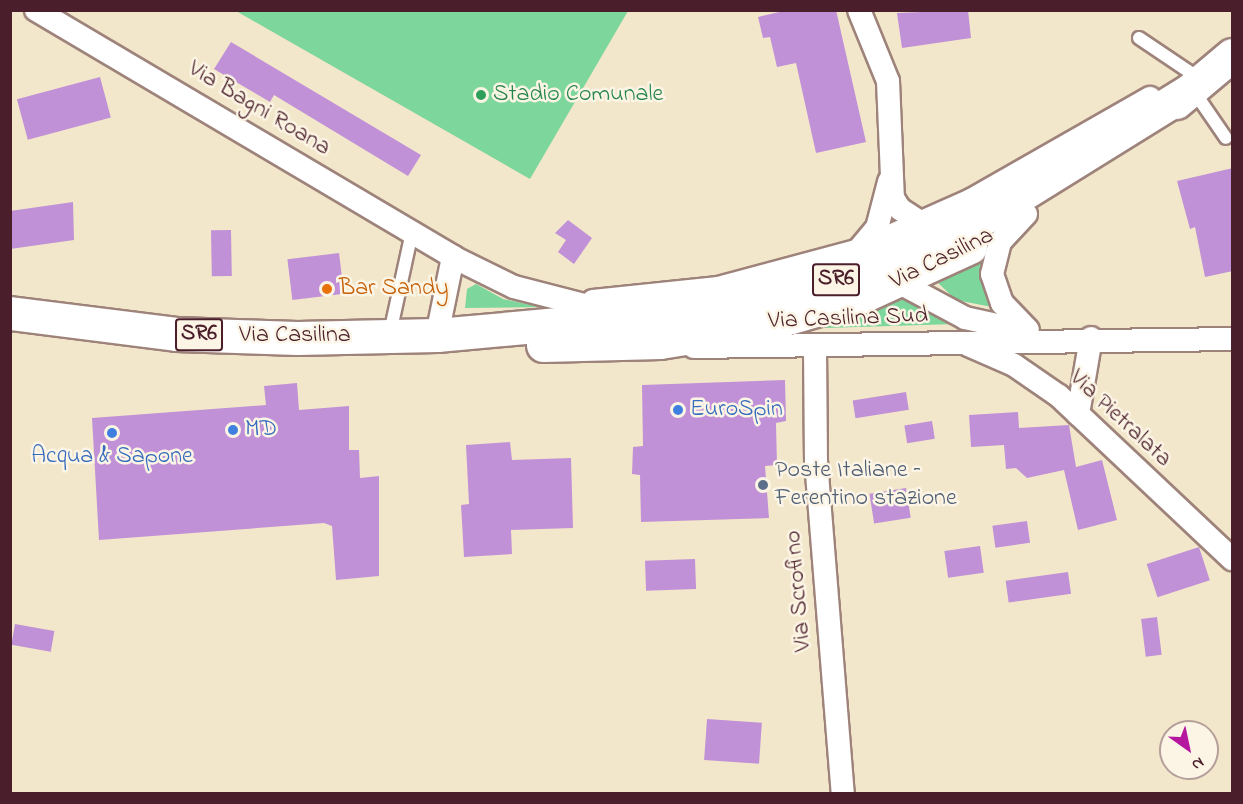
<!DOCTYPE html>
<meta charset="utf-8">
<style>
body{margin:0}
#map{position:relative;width:1243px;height:804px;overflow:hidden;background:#f3e7cb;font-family:"Indie Flower",sans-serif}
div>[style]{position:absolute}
.green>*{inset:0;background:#7dd69c}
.building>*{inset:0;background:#c091d6;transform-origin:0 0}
.roads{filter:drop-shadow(2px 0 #9e837b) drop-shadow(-2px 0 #9e837b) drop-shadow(0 2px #9e837b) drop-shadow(0 -2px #9e837b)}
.service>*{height:12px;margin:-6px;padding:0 6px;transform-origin:6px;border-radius:6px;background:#fff}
.minor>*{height:22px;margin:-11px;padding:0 11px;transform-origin:11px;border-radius:11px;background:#fff}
.primary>*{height:33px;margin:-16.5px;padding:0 16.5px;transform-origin:16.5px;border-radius:16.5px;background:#fff}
.dots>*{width:16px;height:16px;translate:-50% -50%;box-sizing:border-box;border:3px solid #fcf5e5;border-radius:50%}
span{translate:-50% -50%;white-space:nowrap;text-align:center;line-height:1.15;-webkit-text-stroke:5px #fcf5e5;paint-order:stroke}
.shield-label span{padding:2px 4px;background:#fcf5e5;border:2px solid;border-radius:4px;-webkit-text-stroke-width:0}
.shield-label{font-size:22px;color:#4a1f2b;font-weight:700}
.leisure-label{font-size:24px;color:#27864d}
.left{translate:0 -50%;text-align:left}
.street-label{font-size:24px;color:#4a1f2b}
.food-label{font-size:24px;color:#c56008}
.shop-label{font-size:24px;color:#366cbe}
.service-label{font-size:24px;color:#4e5e75}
.frame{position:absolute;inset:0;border:12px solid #4a1f2b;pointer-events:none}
.north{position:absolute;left:1159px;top:720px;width:60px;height:60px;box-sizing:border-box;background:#fcf5e5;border:2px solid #b59f9b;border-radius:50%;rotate:147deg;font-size:16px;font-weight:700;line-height:24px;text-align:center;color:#4a1f2b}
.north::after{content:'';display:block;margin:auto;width:21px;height:27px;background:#b5179e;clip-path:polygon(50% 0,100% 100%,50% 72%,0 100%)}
</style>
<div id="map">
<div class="green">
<div style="clip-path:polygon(236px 11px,628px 11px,530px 179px)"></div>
<div style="clip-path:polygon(986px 253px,992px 307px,956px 300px,935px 280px)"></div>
<div style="clip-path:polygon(476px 284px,503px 299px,540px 307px,465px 308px,467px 289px)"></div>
<div style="clip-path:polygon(898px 297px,955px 324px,793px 329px)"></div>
</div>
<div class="building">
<div style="clip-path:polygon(788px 10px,836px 10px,866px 142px,816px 153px,796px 63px,777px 67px,770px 37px,763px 38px,758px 17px)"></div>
<div style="clip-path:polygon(968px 10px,971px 38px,902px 48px,897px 13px)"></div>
<div style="clip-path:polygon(231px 42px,421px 155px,408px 176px,274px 95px,270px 102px,214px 69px)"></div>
<div style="left:100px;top:77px;width:42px;height:86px;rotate:75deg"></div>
<div style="clip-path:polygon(1233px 168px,1233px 271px,1205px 277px,1195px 227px,1190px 229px,1177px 181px)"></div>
<div style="clip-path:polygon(73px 202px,74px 240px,10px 249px,10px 211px)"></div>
<div style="clip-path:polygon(568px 220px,592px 238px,574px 264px,558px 252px,566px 240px,555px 233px)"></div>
<div style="left:231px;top:230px;width:46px;height:20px;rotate:89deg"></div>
<div style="left:339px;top:253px;width:41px;height:52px;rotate:83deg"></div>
<div style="clip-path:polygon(785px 380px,786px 421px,776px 423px,777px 465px,765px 466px,769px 518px,641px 522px,640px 475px,632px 474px,633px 447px,643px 446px,642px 385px)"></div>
<div style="clip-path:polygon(297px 383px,299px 410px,349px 406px,349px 450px,359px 450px,360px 478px,379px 476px,379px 576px,336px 580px,332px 526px,324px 523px,99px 540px,92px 418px,266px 405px,264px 386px)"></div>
<div style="left:906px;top:392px;width:18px;height:54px;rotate:81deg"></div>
<div style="clip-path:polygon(1018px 412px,1019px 428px,1069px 425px,1076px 467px,1102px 460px,1117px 520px,1078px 530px,1064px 470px,1027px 478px,1016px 468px,1006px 469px,1004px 445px,971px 447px,969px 415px)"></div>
<div style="left:932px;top:421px;width:18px;height:28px;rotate:81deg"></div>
<div style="clip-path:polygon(510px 442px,512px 460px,571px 458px,573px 528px,511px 530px,512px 554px,464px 557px,461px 505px,469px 504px,466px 445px)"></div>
<div style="left:906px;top:488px;width:30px;height:37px;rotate:81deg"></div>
<div style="left:1027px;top:521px;width:22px;height:35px;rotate:82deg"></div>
<div style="left:980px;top:546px;width:27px;height:36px;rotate:82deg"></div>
<div style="left:1199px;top:547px;width:35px;height:55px;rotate:72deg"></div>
<div style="left:695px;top:559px;width:30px;height:50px;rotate:88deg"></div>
<div style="left:1068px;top:572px;width:22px;height:63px;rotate:82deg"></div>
<div style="left:1157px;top:617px;width:38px;height:16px;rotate:83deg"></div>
<div style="left:15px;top:624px;width:40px;height:21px;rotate:10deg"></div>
<div style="left:707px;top:719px;width:55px;height:41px;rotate:4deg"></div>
</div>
<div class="roads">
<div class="service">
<div style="left:1139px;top:38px;width:73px;rotate:33.9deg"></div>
<div style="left:1193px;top:90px;width:58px;rotate:55.5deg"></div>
<div style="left:390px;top:333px;width:103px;rotate:-77.7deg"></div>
</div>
<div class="minor">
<div style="left:36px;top:10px;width:485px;rotate:30.6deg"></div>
<div style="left:453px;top:257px;width:68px;rotate:26.2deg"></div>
<div style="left:514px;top:287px;width:104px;rotate:14.4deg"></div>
<div style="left:859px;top:10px;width:77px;rotate:67.8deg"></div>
<div style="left:888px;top:81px;width:117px;rotate:87.6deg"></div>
<div style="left:893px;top:198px;width:13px;rotate:58deg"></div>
<div style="left:900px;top:209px;width:27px;rotate:33deg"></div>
<div style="left:1026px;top:214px;width:38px;rotate:133deg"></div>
<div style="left:1000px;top:242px;width:33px;rotate:104deg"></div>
<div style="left:992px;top:274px;width:31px;rotate:71deg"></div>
<div style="left:1002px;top:303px;width:37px;rotate:46deg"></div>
<div style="left:860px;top:248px;width:26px;rotate:-50deg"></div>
<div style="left:877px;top:228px;width:48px;rotate:-75.4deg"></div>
<div style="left:884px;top:284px;width:14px;rotate:-8deg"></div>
<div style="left:898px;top:282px;width:76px;rotate:28.2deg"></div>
<div style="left:965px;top:318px;width:56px;rotate:12.3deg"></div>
<div style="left:593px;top:301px;width:126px;rotate:-5.9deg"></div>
<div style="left:718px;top:288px;width:143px;rotate:-15deg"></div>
<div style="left:856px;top:251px;width:126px;rotate:-23.9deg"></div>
<div style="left:971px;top:200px;width:206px;rotate:-29.7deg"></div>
<div style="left:437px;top:335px;width:80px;rotate:-78.4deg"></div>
<div style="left:968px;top:345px;width:50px;rotate:23.5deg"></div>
<div style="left:1014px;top:365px;width:55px;rotate:34.6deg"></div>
<div style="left:1059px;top:396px;width:238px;rotate:43.3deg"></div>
<div style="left:694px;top:347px;width:538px;rotate:-0.85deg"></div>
<div style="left:815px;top:348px;width:113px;rotate:89.5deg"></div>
<div style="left:816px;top:461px;width:334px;rotate:85.4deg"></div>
<div style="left:1078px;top:414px;width:77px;rotate:-80.3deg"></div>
</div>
<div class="primary">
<div style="left:1176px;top:102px;width:73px;rotate:-40deg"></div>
<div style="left:10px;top:313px;width:167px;rotate:7.2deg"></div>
<div style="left:176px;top:334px;width:121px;rotate:1.9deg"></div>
<div style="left:297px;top:338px;width:140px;rotate:-1.2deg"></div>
<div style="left:437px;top:335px;width:296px;rotate:-5.2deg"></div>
<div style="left:732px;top:308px;width:128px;rotate:-15.9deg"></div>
<div style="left:855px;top:273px;width:144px;rotate:-23.4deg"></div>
<div style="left:987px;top:216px;width:241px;rotate:-31.8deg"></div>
<div style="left:543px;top:345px;width:117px;rotate:-1.5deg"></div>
<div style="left:660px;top:342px;width:102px;rotate:-9deg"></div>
<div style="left:761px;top:326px;width:106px;rotate:-16.4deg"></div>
<div style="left:863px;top:296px;width:118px;rotate:-24.6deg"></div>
</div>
</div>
<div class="dots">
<div style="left:481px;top:95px;background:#2e9e5b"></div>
<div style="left:327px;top:289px;background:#e8710a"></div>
<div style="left:678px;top:410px;background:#3f7fe0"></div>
<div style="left:233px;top:430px;background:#3f7fe0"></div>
<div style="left:112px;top:433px;background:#3f7fe0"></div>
<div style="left:763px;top:485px;background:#5c6f8a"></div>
</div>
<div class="shield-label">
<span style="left:836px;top:280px">SR6</span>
<span style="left:199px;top:335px">SR6</span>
</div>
<div class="leisure-label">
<span class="left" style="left:493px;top:95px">Stadio Comunale</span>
</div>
<div class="street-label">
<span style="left:259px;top:109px;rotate:31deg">Via Bagni Roana</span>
<span style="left:942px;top:259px;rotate:-26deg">Via Casilina</span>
<span style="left:848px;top:319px;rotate:-2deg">Via Casilina Sud</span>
<span style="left:295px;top:336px">Via Casilina</span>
<span style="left:1120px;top:419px;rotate:43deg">Via Pietralata</span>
<span style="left:799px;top:591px;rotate:-95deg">Via Scrofino</span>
</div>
<div class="food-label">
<span class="left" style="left:339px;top:289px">Bar Sandy</span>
</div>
<div class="shop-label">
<span class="left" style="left:690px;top:410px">EuroSpin</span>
<span class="left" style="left:245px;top:430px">MD</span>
<span style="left:112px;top:457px">Acqua &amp; Sapone</span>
</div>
<div class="service-label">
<span class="left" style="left:775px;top:485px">Poste Italiane –<br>Ferentino stazione</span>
</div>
<div class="frame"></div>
<div class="north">N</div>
</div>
